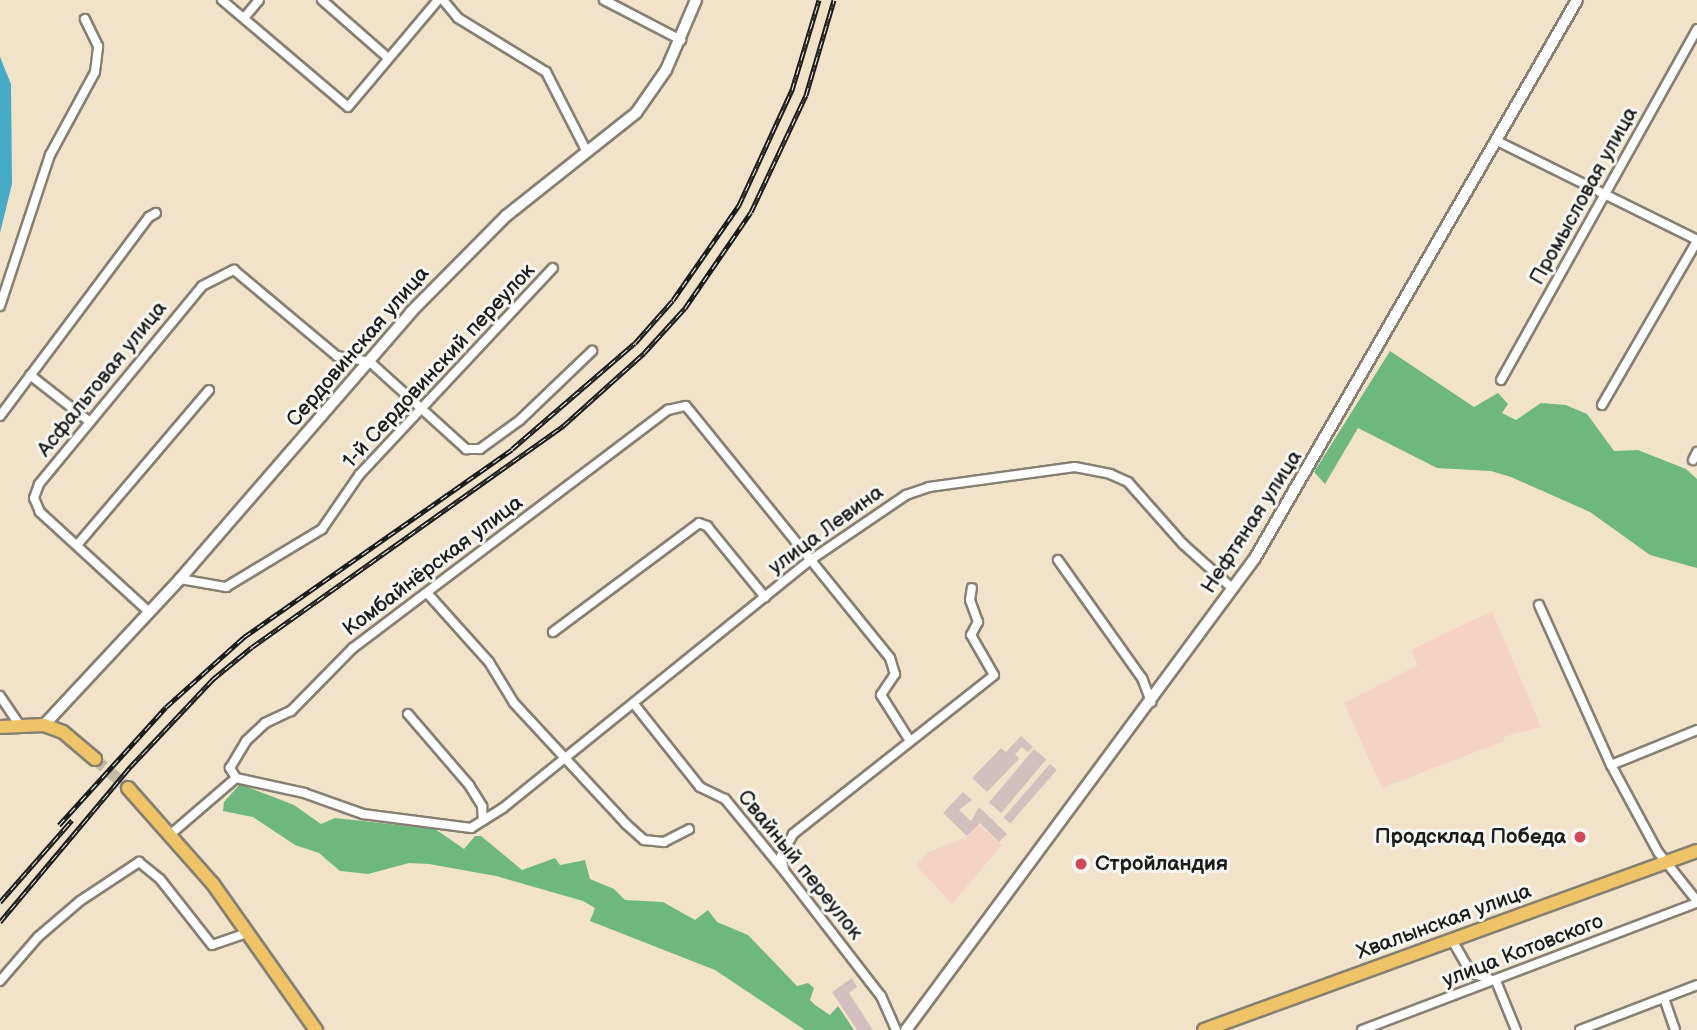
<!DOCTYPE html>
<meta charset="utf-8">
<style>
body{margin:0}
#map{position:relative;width:1697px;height:1030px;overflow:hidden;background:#f1e3ca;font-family:"Balsamiq Sans",sans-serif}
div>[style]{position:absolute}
.built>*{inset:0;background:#f5d3c2}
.industrial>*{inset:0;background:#d1c0bd;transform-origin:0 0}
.forest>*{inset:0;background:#6eb880}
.water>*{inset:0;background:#47aac6}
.primary-tunnel>*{height:12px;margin-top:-6px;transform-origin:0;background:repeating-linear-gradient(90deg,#c6bba7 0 12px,transparent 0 18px)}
.roads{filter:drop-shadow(2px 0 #868073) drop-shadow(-2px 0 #868073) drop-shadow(0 2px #868073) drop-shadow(0 -2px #868073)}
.minor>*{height:8px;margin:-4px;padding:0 4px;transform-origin:4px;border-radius:4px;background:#fff}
.tertiary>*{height:10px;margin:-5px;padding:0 5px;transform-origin:5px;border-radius:5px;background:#fff}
.primary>*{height:12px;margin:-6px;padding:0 6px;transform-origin:6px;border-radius:6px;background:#efc469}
.rail>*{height:5px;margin-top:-2.5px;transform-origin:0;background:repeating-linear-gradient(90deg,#f6f6f2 0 8px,#1c1c1c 0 16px);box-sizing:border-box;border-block:2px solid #1c1c1c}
.dots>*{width:19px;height:19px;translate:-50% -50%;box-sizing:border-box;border:4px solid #f6f6f2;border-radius:50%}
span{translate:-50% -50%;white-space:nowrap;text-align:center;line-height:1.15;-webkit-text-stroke:6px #f6f6f2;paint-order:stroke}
.street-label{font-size:21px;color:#1c1c1c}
.poi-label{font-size:21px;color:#1c1c1c;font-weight:700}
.right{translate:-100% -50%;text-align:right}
.left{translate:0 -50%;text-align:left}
</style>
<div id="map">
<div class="built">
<div style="clip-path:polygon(1492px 611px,1541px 727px,1503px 737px,1504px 741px,1382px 788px,1344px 703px,1418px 665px,1411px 650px)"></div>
<div style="clip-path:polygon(979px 824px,1002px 845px,952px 904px,916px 865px,929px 852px,967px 837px)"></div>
</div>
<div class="industrial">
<div style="clip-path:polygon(1021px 736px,1033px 747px,1028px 752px,1022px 747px,1015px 754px,1019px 759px,987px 792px,972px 778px,1001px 748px,1006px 752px)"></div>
<div style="left:1034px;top:749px;width:16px;height:70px;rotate:40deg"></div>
<div style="left:1050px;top:764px;width:9px;height:71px;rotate:41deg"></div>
<div style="clip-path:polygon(963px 792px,972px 800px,959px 810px,971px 821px,979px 807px,1007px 834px,999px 842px,980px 823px,967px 836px,943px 813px)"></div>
<div style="clip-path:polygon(852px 978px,857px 987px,849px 993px,873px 1030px,857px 1030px,832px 992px)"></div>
</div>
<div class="forest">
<div style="clip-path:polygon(1390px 351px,1474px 407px,1498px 393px,1508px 404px,1502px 413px,1516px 420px,1541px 403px,1566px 405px,1587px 414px,1614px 451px,1638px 450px,1686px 469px,1697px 479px,1697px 568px,1650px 555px,1590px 512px,1511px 477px,1491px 471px,1437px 468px,1358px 428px,1325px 484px,1314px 472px)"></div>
<div style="clip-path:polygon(240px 784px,294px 805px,321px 824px,335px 818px,435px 829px,464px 849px,475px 836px,481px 836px,522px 870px,555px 858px,560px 865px,585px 860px,590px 879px,614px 889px,625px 900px,663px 902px,695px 920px,708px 910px,717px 922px,748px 935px,797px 986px,808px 983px,814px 988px,810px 1000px,815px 1005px,830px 1015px,838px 1006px,854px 1030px,805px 1030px,715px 970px,590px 921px,595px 908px,583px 901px,496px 876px,429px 864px,409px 863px,368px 874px,340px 871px,319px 853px,295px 845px,253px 817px,223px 811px,224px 802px)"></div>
</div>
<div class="water">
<div style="clip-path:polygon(0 57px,11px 84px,12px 184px,0 233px)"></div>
</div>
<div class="primary-tunnel">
<div style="left:95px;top:759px;width:44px;rotate:41.3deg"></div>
</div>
<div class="roads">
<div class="minor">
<div style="left:222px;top:0;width:165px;rotate:40.3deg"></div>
<div style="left:348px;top:107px;width:140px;rotate:-49.9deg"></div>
<div style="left:322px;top:0;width:86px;rotate:41.2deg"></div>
<div style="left:443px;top:0;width:23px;rotate:50deg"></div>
<div style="left:458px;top:18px;width:103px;rotate:31.5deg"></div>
<div style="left:546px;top:72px;width:90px;rotate:62.9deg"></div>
<div style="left:604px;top:0;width:87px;rotate:27.5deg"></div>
<div style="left:244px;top:18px;width:23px;rotate:-50deg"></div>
<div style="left:1499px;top:142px;width:221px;rotate:26.3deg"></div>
<div style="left:0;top:306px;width:159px;rotate:-71.7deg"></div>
<div style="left:50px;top:155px;width:94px;rotate:-61.5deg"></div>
<div style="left:95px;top:72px;width:26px;rotate:-83deg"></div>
<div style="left:98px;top:46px;width:30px;rotate:-116deg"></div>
<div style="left:30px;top:375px;width:76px;rotate:38.1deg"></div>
<div style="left:1501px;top:380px;width:402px;rotate:-60.8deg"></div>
<div style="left:1602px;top:405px;width:190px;rotate:-59.9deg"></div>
<div style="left:0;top:416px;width:249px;rotate:-53.2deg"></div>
<div style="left:149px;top:217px;width:8px;rotate:-30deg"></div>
<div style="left:1693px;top:460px;width:9px;rotate:-63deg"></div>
<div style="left:78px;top:544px;width:202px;rotate:-49.6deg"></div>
<div style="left:1058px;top:560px;width:145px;rotate:54.6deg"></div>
<div style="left:1142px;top:678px;width:26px;rotate:69deg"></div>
<div style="left:180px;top:579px;width:47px;rotate:9.9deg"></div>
<div style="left:226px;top:587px;width:112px;rotate:-31.1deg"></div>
<div style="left:322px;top:529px;width:67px;rotate:-55.4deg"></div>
<div style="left:360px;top:474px;width:282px;rotate:-46.9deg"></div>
<div style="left:428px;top:594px;width:91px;rotate:48.1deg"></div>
<div style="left:489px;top:662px;width:48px;rotate:58.6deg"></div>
<div style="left:514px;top:703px;width:165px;rotate:47.2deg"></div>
<div style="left:626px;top:824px;width:24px;rotate:42deg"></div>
<div style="left:644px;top:840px;width:20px;rotate:6deg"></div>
<div style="left:664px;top:842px;width:28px;rotate:-27deg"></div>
<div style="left:1539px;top:605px;width:175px;rotate:65.8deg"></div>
<div style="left:1611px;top:765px;width:99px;rotate:61.6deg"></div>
<div style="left:1658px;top:852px;width:63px;rotate:51.5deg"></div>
<div style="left:148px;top:611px;width:147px;rotate:-137.5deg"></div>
<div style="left:40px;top:512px;width:15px;rotate:-113deg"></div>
<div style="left:34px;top:498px;width:15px;rotate:-70deg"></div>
<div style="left:39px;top:484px;width:256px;rotate:-50.5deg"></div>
<div style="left:202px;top:286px;width:36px;rotate:-27deg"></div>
<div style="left:234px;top:270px;width:134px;rotate:39.9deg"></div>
<div style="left:337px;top:356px;width:34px;rotate:10deg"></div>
<div style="left:370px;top:362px;width:130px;rotate:42.2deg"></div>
<div style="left:466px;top:449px;width:14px"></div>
<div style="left:480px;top:449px;width:49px;rotate:-35.9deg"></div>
<div style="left:520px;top:420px;width:100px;rotate:-43.8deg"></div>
<div style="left:553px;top:632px;width:182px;rotate:-36.7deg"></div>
<div style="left:699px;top:523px;width:9px;rotate:21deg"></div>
<div style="left:707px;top:526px;width:92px;rotate:50.8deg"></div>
<div style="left:0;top:696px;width:32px;rotate:56deg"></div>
<div style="left:634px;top:704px;width:106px;rotate:51.5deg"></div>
<div style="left:700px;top:787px;width:28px;rotate:26deg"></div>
<div style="left:725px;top:799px;width:94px;rotate:50.6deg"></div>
<div style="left:785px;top:872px;width:157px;rotate:52.3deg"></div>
<div style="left:881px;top:996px;width:37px;rotate:66deg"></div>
<div style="left:408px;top:714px;width:94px;rotate:49.3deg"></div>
<div style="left:469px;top:785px;width:25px;rotate:58deg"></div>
<div style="left:482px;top:806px;width:14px;rotate:86deg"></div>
<div style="left:1611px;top:765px;width:93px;rotate:-22.1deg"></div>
<div style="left:236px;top:778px;width:70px;rotate:12.4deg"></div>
<div style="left:304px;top:793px;width:63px;rotate:19.6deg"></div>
<div style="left:363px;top:814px;width:109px;rotate:7.4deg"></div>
<div style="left:471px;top:828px;width:38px;rotate:-32deg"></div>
<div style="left:503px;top:808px;width:397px;rotate:-38.9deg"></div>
<div style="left:812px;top:559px;width:114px;rotate:-34.2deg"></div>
<div style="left:906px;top:495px;width:24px;rotate:-19deg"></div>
<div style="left:929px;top:487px;width:147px;rotate:-7.8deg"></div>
<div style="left:1075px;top:467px;width:36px;rotate:11deg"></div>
<div style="left:1110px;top:474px;width:20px;rotate:24deg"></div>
<div style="left:1128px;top:482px;width:83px;rotate:48.4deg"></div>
<div style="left:1183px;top:544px;width:67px;rotate:42deg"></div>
<div style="left:236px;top:778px;width:12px;rotate:-121deg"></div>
<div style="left:230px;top:768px;width:31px;rotate:-59deg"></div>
<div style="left:246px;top:741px;width:26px;rotate:-43deg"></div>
<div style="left:265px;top:723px;width:29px;rotate:-25deg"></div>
<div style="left:291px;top:711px;width:88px;rotate:-45.5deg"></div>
<div style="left:353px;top:648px;width:395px;rotate:-37.1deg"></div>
<div style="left:668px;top:410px;width:18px;rotate:-13deg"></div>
<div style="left:686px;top:406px;width:324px;rotate:51deg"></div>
<div style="left:890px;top:658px;width:17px;rotate:73deg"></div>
<div style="left:895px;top:674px;width:25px;rotate:124deg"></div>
<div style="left:881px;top:695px;width:54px;rotate:57.8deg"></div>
<div style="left:172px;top:833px;width:84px;rotate:-40.7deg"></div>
<div style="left:784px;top:869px;width:13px;rotate:-103deg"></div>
<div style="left:781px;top:856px;width:25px;rotate:-61deg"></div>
<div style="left:793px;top:834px;width:256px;rotate:-38.3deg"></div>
<div style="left:994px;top:675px;width:46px;rotate:-119.9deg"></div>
<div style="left:971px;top:635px;width:15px;rotate:-62deg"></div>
<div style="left:978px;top:622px;width:23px;rotate:-110deg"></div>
<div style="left:970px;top:600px;width:12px;rotate:-81deg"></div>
<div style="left:1452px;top:940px;width:38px;rotate:60deg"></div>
<div style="left:1471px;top:973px;width:26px;rotate:18deg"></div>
<div style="left:1496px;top:981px;width:53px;rotate:67.8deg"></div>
<div style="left:0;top:981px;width:58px;rotate:-49.2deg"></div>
<div style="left:38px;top:937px;width:55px;rotate:-40.6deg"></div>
<div style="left:80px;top:901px;width:71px;rotate:-33.5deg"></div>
<div style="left:139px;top:862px;width:27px;rotate:39deg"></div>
<div style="left:160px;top:879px;width:84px;rotate:51.8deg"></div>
<div style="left:212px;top:945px;width:37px;rotate:-19deg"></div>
<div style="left:1664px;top:998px;width:34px;rotate:71deg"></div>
<div style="left:1362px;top:1030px;width:358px;rotate:-20.8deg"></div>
<div style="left:1580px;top:1030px;width:125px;rotate:-21deg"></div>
</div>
<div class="tertiary">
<div style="left:44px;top:725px;width:200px;rotate:-47deg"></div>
<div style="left:180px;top:579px;width:353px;rotate:-49.1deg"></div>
<div style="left:411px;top:312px;width:135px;rotate:-45.3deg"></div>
<div style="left:506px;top:216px;width:166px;rotate:-38.4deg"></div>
<div style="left:636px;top:113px;width:52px;rotate:-55.1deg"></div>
<div style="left:666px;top:70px;width:76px;rotate:-66.8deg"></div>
<div style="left:906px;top:1030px;width:587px;rotate:-53.52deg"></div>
<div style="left:1255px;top:558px;width:644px;rotate:-60.01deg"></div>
</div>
<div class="primary">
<div style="left:0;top:727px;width:44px;rotate:-2.6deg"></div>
<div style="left:44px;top:725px;width:20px;rotate:20deg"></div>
<div style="left:63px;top:732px;width:42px;rotate:40.2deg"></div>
<div style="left:128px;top:788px;width:128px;rotate:48.5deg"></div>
<div style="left:213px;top:884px;width:179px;rotate:54.8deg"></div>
<div style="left:1204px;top:1030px;width:524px;rotate:-19.96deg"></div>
</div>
</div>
<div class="rail">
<div style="left:59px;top:825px;width:159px;rotate:-47.8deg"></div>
<div style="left:166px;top:707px;width:105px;rotate:-41.9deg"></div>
<div style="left:244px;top:637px;width:327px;rotate:-35deg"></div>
<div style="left:512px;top:449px;width:162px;rotate:-40.8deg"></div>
<div style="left:635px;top:343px;width:57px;rotate:-48.5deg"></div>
<div style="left:673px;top:300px;width:116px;rotate:-55.2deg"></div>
<div style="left:739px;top:205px;width:127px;rotate:-65.3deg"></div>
<div style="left:792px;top:90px;width:94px;rotate:-73.3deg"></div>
<div style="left:0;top:902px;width:109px;rotate:-48.7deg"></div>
<div style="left:0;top:922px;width:204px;rotate:-50deg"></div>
<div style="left:131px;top:766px;width:120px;rotate:-46.7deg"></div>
<div style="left:213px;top:679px;width:50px;rotate:-39.4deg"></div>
<div style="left:252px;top:647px;width:382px;rotate:-35.4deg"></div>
<div style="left:563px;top:426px;width:109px;rotate:-42deg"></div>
<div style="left:644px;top:353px;width:61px;rotate:-47.7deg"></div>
<div style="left:685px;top:308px;width:116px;rotate:-55.5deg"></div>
<div style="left:751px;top:212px;width:129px;rotate:-64.8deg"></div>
<div style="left:806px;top:95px;width:99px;rotate:-73.6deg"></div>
</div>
<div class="dots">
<div style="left:1580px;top:837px;background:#d1495b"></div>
<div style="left:1081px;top:864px;background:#d1495b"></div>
</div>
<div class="street-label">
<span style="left:1584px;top:196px;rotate:-61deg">Промысловая улица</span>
<span style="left:358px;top:347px;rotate:-49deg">Сердовинская улица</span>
<span style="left:439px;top:366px;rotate:-47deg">1-й Сердовинский переулок</span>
<span style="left:102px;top:379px;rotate:-51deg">Асфальтовая улица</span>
<span style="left:1252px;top:522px;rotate:-57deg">Нефтяная улица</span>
<span style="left:826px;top:530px;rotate:-36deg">улица Левина</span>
<span style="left:433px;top:566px;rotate:-37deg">Комбайнёрская улица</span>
<span style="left:800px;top:865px;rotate:51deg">Свайный переулок</span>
<span style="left:1444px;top:922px;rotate:-20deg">Хвалынская улица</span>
<span style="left:1523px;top:951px;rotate:-21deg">улица Котовского</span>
</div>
<div class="poi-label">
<span class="right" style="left:1566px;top:837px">Продсклад Победа</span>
<span class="left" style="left:1095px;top:864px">Стройландия</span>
</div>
</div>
